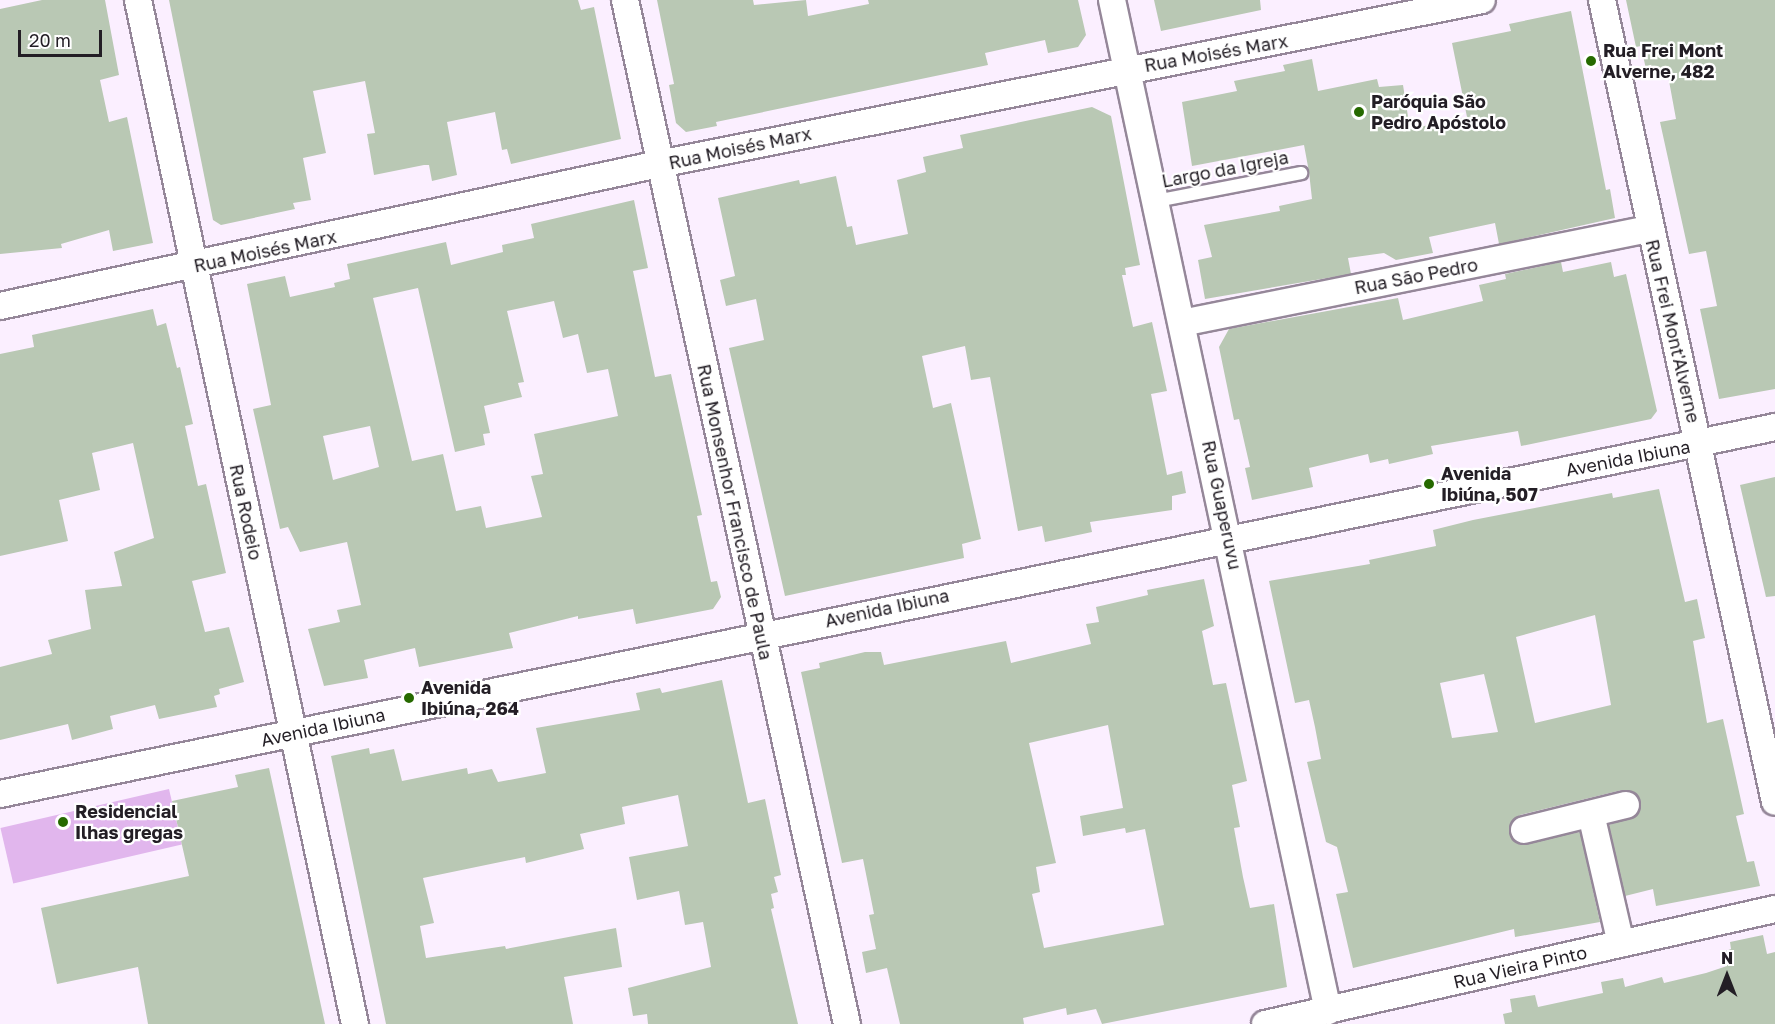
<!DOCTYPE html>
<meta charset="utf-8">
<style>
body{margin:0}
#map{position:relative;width:1775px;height:1024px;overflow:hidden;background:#fbefff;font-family:"Golos Text",sans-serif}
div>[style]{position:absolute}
.green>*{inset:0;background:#e1b6ed;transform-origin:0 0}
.building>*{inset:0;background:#b9c8b4}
.roads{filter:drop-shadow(2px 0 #958799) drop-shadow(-2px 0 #958799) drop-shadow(0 2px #958799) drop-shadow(0 -2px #958799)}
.service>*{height:12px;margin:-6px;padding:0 6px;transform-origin:6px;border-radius:6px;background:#fff}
.minor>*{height:26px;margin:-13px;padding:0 13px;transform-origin:13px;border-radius:13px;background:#fff}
.dots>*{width:16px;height:16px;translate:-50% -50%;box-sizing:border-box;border:3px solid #fff;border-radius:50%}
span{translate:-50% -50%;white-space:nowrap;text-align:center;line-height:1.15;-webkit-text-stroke:4.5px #fff;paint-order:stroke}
.poi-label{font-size:18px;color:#231e25;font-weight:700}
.left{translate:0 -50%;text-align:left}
.street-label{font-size:18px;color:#231e25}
.north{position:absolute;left:1697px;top:946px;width:60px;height:60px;-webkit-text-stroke:4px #fff;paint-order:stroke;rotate:0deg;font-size:16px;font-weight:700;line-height:24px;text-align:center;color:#231e25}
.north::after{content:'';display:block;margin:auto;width:21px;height:27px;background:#231e25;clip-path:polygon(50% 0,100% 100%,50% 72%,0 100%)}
.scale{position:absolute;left:18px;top:30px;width:84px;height:27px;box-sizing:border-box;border:3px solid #231e25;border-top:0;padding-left:8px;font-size:18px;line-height:21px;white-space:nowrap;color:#231e25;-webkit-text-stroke:4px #fff;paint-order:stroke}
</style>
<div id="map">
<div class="green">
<div style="left:169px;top:789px;width:57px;height:173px;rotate:77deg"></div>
</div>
<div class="building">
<div style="clip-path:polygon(42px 0,105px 0,119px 75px,100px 80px,109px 122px,127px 117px,153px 243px,113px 251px,109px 230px,61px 244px,62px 248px,0 254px,0 9px)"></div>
<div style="clip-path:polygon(169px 0,578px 0,581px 10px,594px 7px,621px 139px,511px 164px,507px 149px,502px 150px,495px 112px,447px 122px,457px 175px,432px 181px,429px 165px,424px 165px,374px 175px,367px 134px,375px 133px,365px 81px,313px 91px,326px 153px,303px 158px,311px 200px,293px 203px,295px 209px,221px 225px,213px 220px)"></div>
<div style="clip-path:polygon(657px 0,753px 0,754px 5px,806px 0,808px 16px,869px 4px,868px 0,1078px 0,1086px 35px,1078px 47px,1048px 53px,1045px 40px,985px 53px,988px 65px,716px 122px,717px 126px,686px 132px,676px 123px,669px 85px,674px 84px)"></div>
<div style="clip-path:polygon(1154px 0,1260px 0,1261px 10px,1161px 31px)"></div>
<div style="clip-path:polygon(1626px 0,1775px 0,1775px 389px,1719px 399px,1700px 309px,1717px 306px,1706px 251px,1689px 254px,1660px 122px,1676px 119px,1667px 70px,1647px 74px,1641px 46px,1636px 47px)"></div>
<div style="clip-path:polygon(1571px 11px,1606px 190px,1610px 189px,1615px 218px,1499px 244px,1495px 223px,1429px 237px,1433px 253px,1396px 260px,1384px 253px,1348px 258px,1351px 274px,1205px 299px,1198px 260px,1212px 257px,1204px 225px,1280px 211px,1279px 206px,1312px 199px,1309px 172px,1304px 145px,1192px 166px,1182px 102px,1237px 91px,1234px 81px,1285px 71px,1283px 65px,1312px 59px,1318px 91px,1377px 79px,1379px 87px,1403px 85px,1410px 129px,1467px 117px,1452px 43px,1511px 31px,1509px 24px)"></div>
<div style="clip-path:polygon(1092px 107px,1111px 116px,1140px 265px,1125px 268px,1126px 275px,1122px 275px,1133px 327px,1152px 322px,1167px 391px,1151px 394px,1167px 475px,1182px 471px,1186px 493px,1172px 496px,1172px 510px,1090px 522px,1092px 532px,1045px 542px,1042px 526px,1018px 531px,990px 377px,971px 380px,965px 346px,922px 356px,933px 408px,951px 403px,981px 539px,962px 544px,964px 558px,785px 596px,729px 348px,764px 340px,756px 299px,726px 306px,720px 280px,735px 276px,718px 198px,799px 180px,800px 184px,836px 176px,847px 227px,852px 226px,856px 245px,908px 234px,897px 180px,926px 172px,923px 157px,963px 148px,960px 135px)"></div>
<div style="clip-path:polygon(evenodd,634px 200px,648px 268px,633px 271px,655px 377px,671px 374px,702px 515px,697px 516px,711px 582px,717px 581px,721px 597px,713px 609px,636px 624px,633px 609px,578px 619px,578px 616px,509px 633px,513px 648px,419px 667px,415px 648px,368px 659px,364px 660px,368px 678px,324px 686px,308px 629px,340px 622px,337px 610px,361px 605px,347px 542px,300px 552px,288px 527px,280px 529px,253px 409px,271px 405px,247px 284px,285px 276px,290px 297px,335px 287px,334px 283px,350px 279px,347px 264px,446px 242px,451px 265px,503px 252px,502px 245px,534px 238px,531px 224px,634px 200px,418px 288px,455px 452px,485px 445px,483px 434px,490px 433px,484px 406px,522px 397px,518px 383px,524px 382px,507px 311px,554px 301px,563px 338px,578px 334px,587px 373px,608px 369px,618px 416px,534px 434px,543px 474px,531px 476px,542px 517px,486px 528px,481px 506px,456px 511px,443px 454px,412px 461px,373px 298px,418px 288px,634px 200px,370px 426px,379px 467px,333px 480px,323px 436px,370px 426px)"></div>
<div style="clip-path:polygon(1561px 262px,1563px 272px,1611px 262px,1614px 277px,1626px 274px,1657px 411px,1651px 419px,1521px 446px,1518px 431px,1431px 446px,1433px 454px,1389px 464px,1388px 459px,1370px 463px,1368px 454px,1309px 468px,1313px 487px,1252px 500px,1245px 468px,1250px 467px,1239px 419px,1234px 420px,1219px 347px,1229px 329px,1398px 298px,1403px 320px,1483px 301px,1479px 285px,1506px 279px,1505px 274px)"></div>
<div style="clip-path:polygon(153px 309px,157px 326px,166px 323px,177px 368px,180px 367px,193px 424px,185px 426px,198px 486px,206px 484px,226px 573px,192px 581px,205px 632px,229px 627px,244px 682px,219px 689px,220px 694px,214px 696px,217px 707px,159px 719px,155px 705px,110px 716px,113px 729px,72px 740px,68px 724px,0 740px,0 667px,52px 654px,48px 640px,91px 629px,85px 590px,122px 586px,114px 552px,154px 538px,133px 443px,92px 453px,100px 490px,59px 500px,68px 541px,0 556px,0 354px,34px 347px,32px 335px)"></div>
<div style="clip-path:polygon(1775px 477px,1775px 596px,1766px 597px,1740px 485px)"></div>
<div style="clip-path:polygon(evenodd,1659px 489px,1685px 602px,1697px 599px,1705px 638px,1693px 641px,1707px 723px,1723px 719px,1744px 814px,1736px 816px,1747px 862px,1754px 861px,1760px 886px,1656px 906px,1653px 889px,1625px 896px,1609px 825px,1636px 816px,1641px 802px,1636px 794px,1622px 790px,1520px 815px,1510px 826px,1513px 840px,1520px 844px,1580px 832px,1600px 922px,1515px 937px,1514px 929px,1353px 968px,1336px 894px,1348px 892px,1337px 847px,1326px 842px,1307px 762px,1321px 759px,1315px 727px,1309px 700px,1295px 703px,1269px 581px,1370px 564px,1369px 560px,1436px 546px,1433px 530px,1473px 520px,1612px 493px,1613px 498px,1659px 489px,1595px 615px,1611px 705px,1535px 723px,1516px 637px,1595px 615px,1659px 489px,1484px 674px,1498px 732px,1452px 738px,1440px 683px,1484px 674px)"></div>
<div style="clip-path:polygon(evenodd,1204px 579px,1214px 626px,1202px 631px,1206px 651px,1213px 685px,1226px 683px,1247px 781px,1232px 785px,1240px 827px,1234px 828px,1243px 877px,1250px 908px,1274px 904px,1287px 987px,1102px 1024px,1096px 1009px,1067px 1015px,1066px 1008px,1023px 1018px,1024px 1024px,900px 1024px,887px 968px,866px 973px,862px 952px,876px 949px,869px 915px,874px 914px,863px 859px,842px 863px,801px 672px,820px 668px,819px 663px,865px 652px,881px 652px,884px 665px,1006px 641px,1011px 663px,1091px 644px,1086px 624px,1099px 622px,1096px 607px,1148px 595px,1147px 590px,1204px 579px,1108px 725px,1123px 808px,1080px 816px,1083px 836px,1125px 828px,1126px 833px,1145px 829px,1164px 925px,1044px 948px,1032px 894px,1040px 892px,1036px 867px,1056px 863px,1029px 743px,1108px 725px)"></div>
<div style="clip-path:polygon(722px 680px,748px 803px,765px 799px,781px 875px,774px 877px,778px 892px,771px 894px,774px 908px,771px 909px,798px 1024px,648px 1024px,647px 1014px,633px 1016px,628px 988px,711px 967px,703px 922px,685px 925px,679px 891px,637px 900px,629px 857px,688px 846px,678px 795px,622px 807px,625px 824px,580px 834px,584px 849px,526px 863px,525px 857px,423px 878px,434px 923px,420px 926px,426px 958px,505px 946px,506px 949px,616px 928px,622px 967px,564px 977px,573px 1024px,386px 1024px,331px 756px,369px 748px,370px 754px,394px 749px,402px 781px,467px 768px,468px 774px,492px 769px,498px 782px,546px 773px,536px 728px,640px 710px,636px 693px,660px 688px,662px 693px)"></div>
<div style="clip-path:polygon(269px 768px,325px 1024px,148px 1024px,138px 967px,57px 984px,41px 908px,189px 876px,172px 801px,238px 787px,235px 775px)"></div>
<div style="clip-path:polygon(1763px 935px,1767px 954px,1775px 952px,1775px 1024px,1505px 1024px,1503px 1014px,1512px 1012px,1510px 999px,1535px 995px,1538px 1007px,1603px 993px,1601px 982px,1623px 978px,1625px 987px,1662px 977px,1664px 983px,1706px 973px,1727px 966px,1723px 952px,1731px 949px,1730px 942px)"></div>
</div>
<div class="roads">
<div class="service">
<div style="left:1156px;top:201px;width:148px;rotate:-10.9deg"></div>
</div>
<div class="minor">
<div style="left:138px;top:0;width:1047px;rotate:78.04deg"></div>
<div style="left:625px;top:0;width:1048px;rotate:77.77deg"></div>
<div style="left:1112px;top:0;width:1034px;rotate:77.94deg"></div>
<div style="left:1602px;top:0;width:820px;rotate:77.83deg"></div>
<div style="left:0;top:306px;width:674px;rotate:-12.16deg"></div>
<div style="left:659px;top:164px;width:839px;rotate:-11.27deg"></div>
<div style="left:1182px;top:323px;width:477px;rotate:-11.4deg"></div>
<div style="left:0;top:794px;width:1813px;rotate:-11.68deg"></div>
<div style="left:1591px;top:814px;width:133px;rotate:77deg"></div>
<div style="left:1524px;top:830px;width:105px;rotate:-13.8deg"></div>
<div style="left:1265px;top:1024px;width:523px;rotate:-12.71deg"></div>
</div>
</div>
<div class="dots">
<div style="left:1591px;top:61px;background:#266900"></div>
<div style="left:1359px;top:112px;background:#266900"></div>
<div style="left:1429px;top:484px;background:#266900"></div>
<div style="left:409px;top:698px;background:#266900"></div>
<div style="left:63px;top:822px;background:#266900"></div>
</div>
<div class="poi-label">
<span class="left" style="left:1603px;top:61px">Rua Frei Mont<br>Alverne, 482</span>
<span class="left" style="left:1371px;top:112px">Paróquia São<br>Pedro Apóstolo</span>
<span class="left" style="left:1441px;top:484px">Avenida<br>Ibiúna, 507</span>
<span class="left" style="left:421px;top:698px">Avenida<br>Ibiúna, 264</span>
<span class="left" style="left:75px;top:822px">Residencial<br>Ilhas gregas</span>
</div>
<div class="street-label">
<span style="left:1216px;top:53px;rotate:-10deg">Rua Moisés Marx</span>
<span style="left:740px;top:148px;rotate:-12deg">Rua Moisés Marx</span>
<span style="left:1225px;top:169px;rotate:-11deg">Largo da Igreja</span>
<span style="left:265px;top:251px;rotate:-12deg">Rua Moisés Marx</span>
<span style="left:1416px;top:276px;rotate:-11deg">Rua São Pedro</span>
<span style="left:1673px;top:331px;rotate:77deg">Rua Frei Mont'Alverne</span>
<span style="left:1628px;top:458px;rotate:-11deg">Avenida Ibiuna</span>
<span style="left:1222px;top:505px;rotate:78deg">Rua Guaperuvu</span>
<span style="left:246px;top:512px;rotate:78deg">Rua Rodeio</span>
<span style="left:735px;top:512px;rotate:78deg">Rua Monsenhor Francisco de Paula</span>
<span style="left:887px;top:608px;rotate:-12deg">Avenida Ibiuna</span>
<span style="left:323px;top:727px;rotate:-12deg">Avenida Ibiuna</span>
<span style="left:1520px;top:967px;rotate:-13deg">Rua Vieira Pinto</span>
</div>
<div class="north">N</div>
<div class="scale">20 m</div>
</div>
